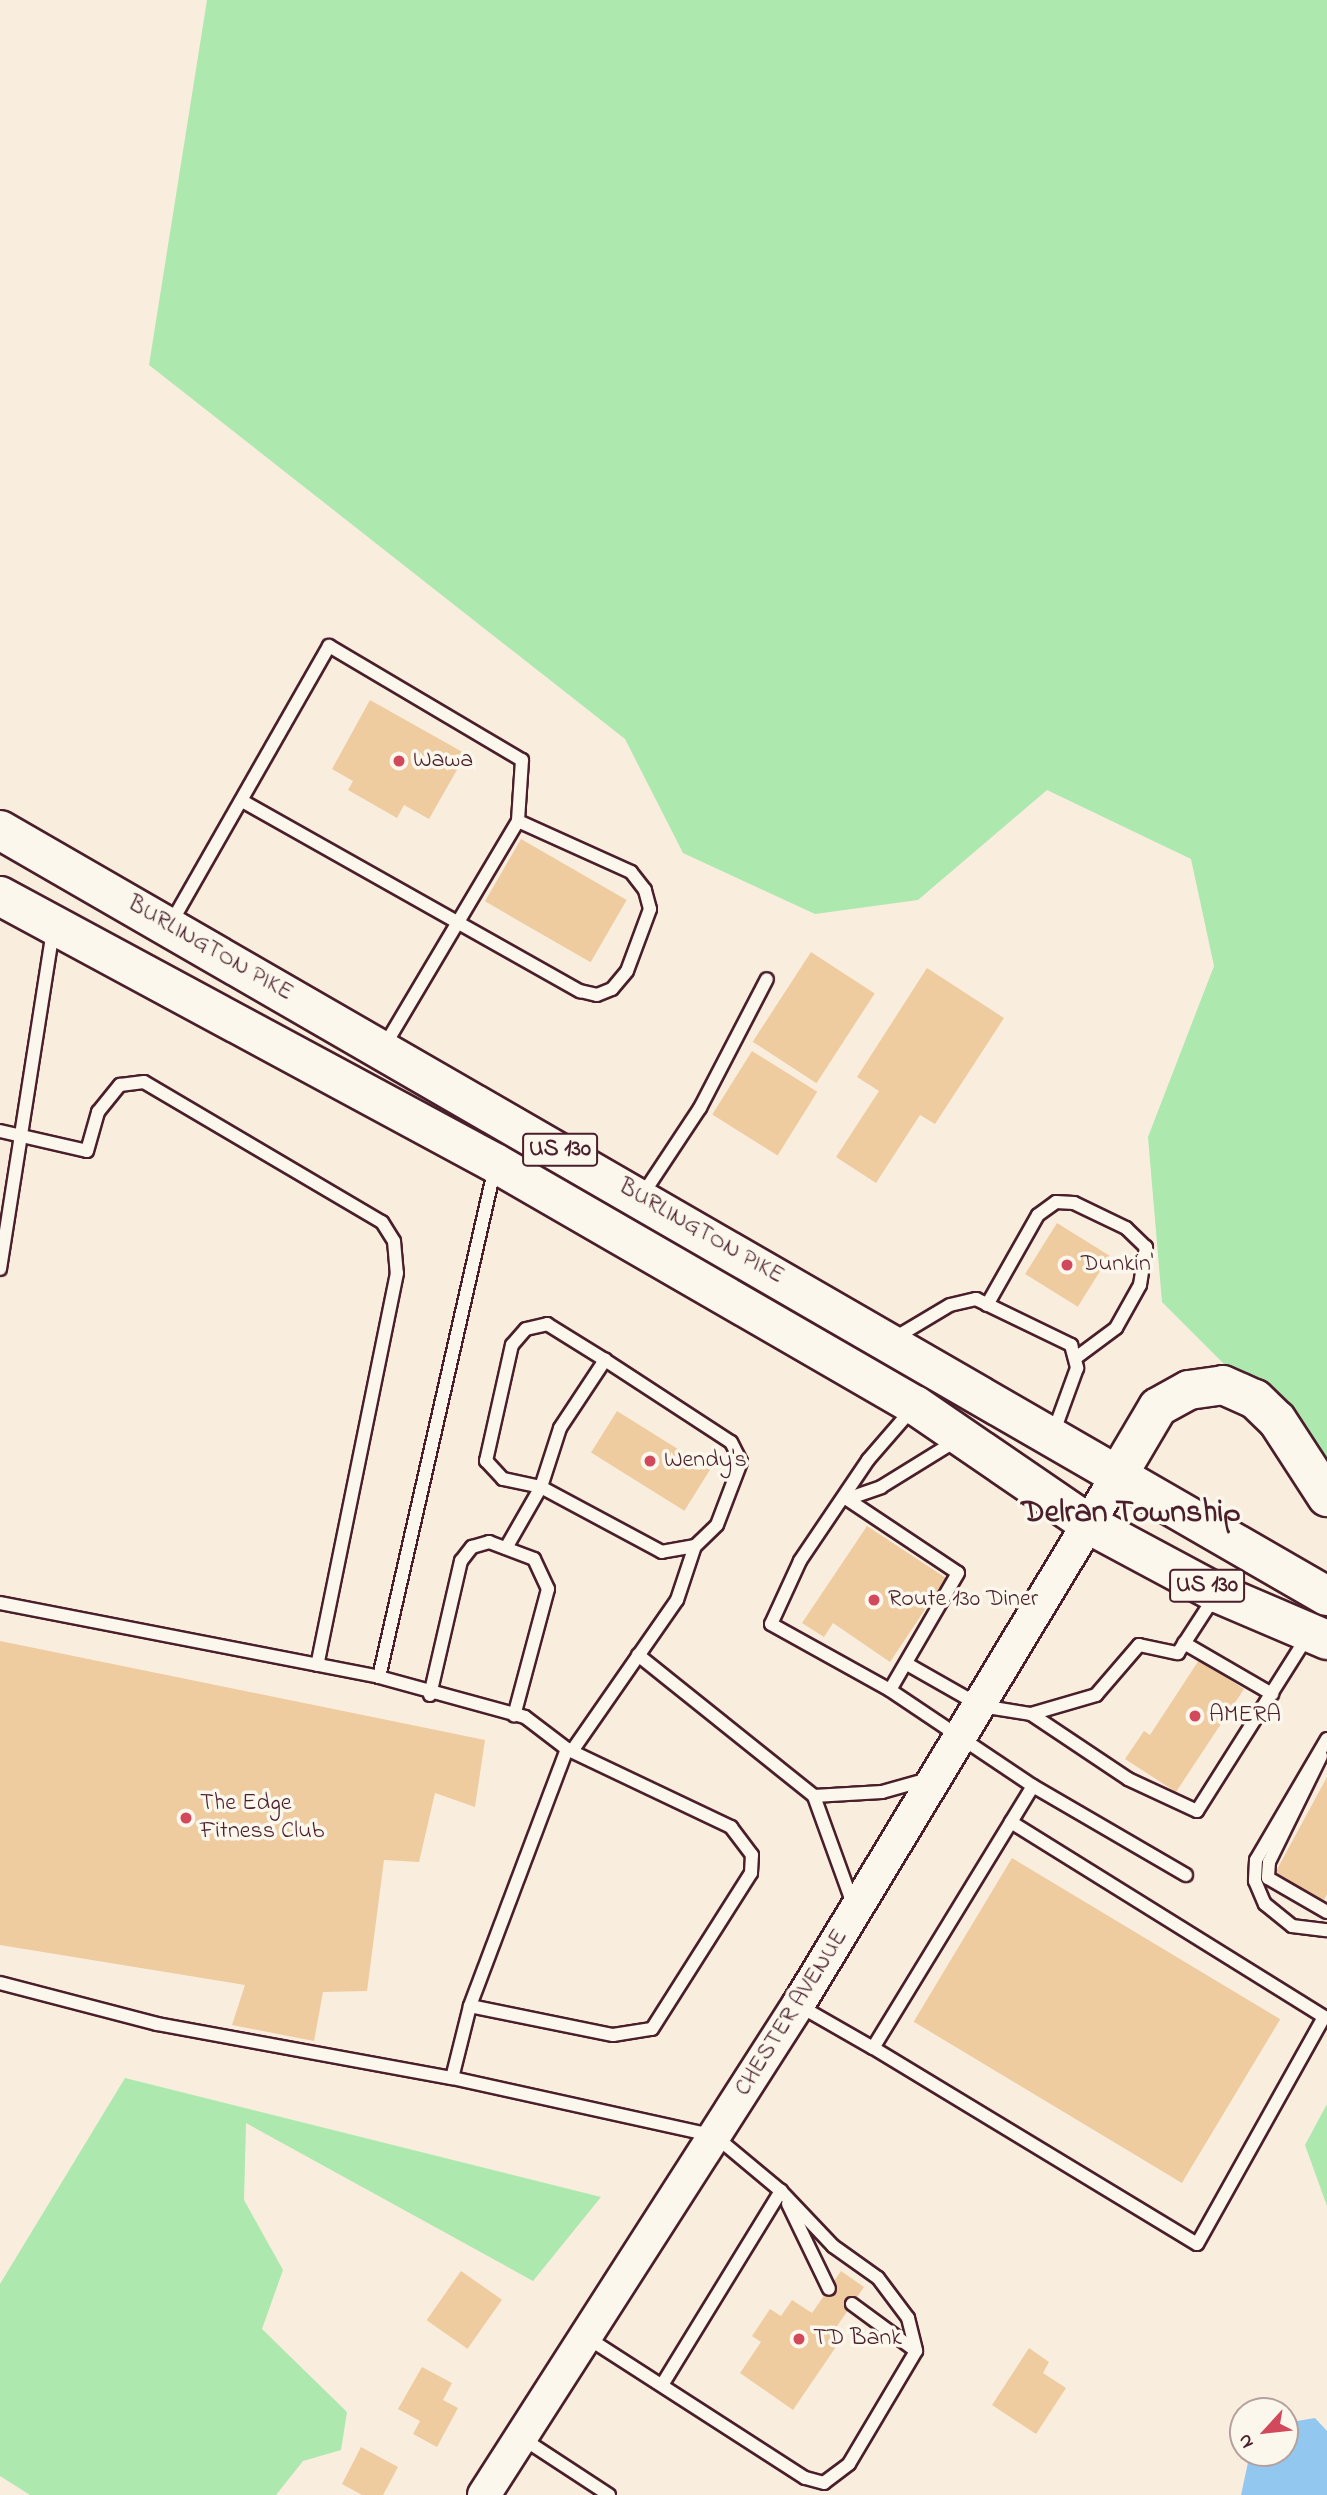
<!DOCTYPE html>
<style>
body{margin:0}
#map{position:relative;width:1327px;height:2495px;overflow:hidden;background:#f9eedd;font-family:"Indie Flower",sans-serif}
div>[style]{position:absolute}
.green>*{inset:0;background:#ade8ae}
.water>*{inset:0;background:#92c8f0}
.building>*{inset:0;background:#efcba0;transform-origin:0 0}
.roads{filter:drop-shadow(2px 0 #4a1f2b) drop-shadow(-2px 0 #4a1f2b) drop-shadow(0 2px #4a1f2b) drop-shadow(0 -2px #4a1f2b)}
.service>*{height:12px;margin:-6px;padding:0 6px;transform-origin:6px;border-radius:6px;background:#fbf7ec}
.tertiary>*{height:32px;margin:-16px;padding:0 16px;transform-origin:16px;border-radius:16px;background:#fbf7ec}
.trunk>*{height:38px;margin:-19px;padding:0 19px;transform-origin:19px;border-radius:19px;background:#fbf7ec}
.dots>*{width:19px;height:19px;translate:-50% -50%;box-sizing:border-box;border:4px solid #fbf7ec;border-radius:50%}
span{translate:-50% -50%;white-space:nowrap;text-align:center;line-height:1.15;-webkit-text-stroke:7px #fbf7ec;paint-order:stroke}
.shield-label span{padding:2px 5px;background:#fbf7ec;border:2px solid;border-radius:5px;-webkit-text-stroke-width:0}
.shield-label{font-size:23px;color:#4a1f2b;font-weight:700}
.poi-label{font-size:24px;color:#4a1f2b}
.left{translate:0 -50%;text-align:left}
.street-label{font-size:24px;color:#4a1f2b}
.district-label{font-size:32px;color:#4a1f2b;font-weight:700}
.north{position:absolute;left:1229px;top:2397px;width:70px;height:70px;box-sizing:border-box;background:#fbf7ec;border:2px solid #b4a19f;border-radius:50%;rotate:243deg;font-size:19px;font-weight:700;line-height:28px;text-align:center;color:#4a1f2b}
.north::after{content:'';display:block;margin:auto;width:24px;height:32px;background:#d1495b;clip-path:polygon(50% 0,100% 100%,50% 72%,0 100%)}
</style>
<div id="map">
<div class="green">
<div style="clip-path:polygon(207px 0,1327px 0,1327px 1467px,1162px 1302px,1148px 1137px,1214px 966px,1191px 859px,1047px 790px,918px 900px,815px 914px,683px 853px,625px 739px,149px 365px)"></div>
<div style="clip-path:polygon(125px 2078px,601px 2197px,533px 2281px,246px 2123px,244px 2200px,283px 2270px,262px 2329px,347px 2412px,341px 2450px,303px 2461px,276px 2495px,30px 2495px,0 2476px,0 2284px)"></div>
<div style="clip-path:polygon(1327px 2104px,1327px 2206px,1305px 2145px)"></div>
</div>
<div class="water">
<div style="clip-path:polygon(1315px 2418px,1327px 2431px,1327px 2495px,1241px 2495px,1250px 2453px,1285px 2453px,1285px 2423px)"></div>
</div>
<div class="building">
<div style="clip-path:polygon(370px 700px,466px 754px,429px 819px,404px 805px,397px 818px,348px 790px,353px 781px,332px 769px)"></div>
<div style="left:521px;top:839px;width:122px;height:72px;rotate:30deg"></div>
<div style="left:811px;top:952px;width:76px;height:107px;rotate:33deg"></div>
<div style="clip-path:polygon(927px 968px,1004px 1018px,935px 1124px,920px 1115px,876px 1183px,836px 1157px,879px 1091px,857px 1077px)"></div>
<div style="left:752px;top:1051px;width:77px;height:75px;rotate:32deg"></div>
<div style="left:1057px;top:1223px;width:62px;height:60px;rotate:32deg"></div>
<div style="left:617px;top:1411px;width:110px;height:49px;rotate:32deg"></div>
<div style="clip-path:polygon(867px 1526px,946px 1578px,890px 1662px,833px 1623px,824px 1637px,802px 1623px)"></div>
<div style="clip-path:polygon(0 1641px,485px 1740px,475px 1807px,435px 1793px,419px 1862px,384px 1860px,367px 1991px,323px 1992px,314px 2041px,232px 2025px,245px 1985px,0 1945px)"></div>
<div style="clip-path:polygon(1199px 1660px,1244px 1689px,1176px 1792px,1125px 1759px,1144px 1731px,1150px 1735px)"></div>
<div style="clip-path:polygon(1327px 1777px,1327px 1894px,1324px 1900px,1275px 1873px)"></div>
<div style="left:1012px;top:1858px;width:313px;height:191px;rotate:31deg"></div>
<div style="left:461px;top:2271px;width:50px;height:60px;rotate:35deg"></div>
<div style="clip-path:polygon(841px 2271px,864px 2287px,835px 2329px,844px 2335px,793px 2410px,740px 2373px,761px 2342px,752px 2336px,770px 2309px,781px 2316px,792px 2300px,812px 2313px)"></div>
<div style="clip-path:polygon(1029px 2348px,1049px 2362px,1043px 2373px,1066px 2388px,1036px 2434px,992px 2405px)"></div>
<div style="clip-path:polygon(422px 2367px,452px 2383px,443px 2400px,458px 2408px,437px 2447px,413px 2434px,420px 2421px,398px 2409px)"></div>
<div style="clip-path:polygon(361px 2447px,398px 2467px,383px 2495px,362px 2495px,342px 2484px)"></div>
</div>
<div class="roads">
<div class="service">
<div style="left:244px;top:802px;width:386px;rotate:29.4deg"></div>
<div style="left:580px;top:991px;width:17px;rotate:13deg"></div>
<div style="left:597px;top:995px;width:16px;rotate:-22deg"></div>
<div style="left:612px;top:989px;width:23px;rotate:-50deg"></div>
<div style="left:627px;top:971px;width:66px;rotate:-69.6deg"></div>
<div style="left:650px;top:909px;width:20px;rotate:-105deg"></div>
<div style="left:645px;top:890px;width:23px;rotate:-128deg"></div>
<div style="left:631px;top:872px;width:124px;rotate:-155.7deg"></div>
<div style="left:171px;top:923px;width:319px;rotate:-60.3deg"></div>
<div style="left:329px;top:646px;width:224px;rotate:30.6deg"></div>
<div style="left:522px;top:760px;width:61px;rotate:93.8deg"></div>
<div style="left:518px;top:821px;width:263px;rotate:120.7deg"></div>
<div style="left:0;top:1131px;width:89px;rotate:12.9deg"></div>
<div style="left:87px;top:1151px;width:41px;rotate:-74.2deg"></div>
<div style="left:98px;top:1112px;width:35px;rotate:-51deg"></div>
<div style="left:120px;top:1085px;width:24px;rotate:-7deg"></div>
<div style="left:144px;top:1082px;width:276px;rotate:30.5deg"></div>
<div style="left:382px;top:1222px;width:22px;rotate:58deg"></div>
<div style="left:394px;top:1241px;width:32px;rotate:85deg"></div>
<div style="left:397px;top:1273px;width:400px;rotate:101.5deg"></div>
<div style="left:641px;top:1197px;width:107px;rotate:-56.5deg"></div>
<div style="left:700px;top:1108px;width:145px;rotate:-62.6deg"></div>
<div style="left:0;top:1269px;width:343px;rotate:-81.1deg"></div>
<div style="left:987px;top:1305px;width:103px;rotate:-60.5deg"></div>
<div style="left:1038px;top:1215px;width:22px;rotate:-36deg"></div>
<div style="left:1056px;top:1202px;width:18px;rotate:3deg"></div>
<div style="left:1074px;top:1203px;width:58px;rotate:25.7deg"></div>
<div style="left:1126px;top:1228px;width:28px;rotate:44deg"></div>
<div style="left:1146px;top:1247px;width:38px;rotate:99deg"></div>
<div style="left:1140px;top:1285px;width:49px;rotate:119.2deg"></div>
<div style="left:1116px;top:1328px;width:49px;rotate:143.4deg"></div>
<div style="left:893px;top:1339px;width:66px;rotate:-30.8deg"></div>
<div style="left:950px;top:1305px;width:27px;rotate:-13deg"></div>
<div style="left:976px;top:1299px;width:106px;rotate:25.8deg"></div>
<div style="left:1071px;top:1345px;width:24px;rotate:75deg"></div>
<div style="left:1077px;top:1368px;width:70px;rotate:110deg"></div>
<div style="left:913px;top:1408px;width:69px;rotate:130.9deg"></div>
<div style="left:868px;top:1460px;width:122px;rotate:124deg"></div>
<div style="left:800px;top:1561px;width:69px;rotate:114.7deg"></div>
<div style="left:771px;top:1624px;width:136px;rotate:29deg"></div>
<div style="left:890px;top:1690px;width:172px;rotate:33.9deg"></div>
<div style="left:1033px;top:1786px;width:177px;rotate:30.2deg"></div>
<div style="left:847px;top:1499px;width:133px;rotate:33.7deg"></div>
<div style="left:958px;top:1573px;width:135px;rotate:120.2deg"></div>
<div style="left:847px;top:1499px;width:36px;rotate:-19deg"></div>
<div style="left:881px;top:1487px;width:89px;rotate:-31.7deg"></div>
<div style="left:506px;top:1548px;width:70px;rotate:-60.2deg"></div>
<div style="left:541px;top:1487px;width:62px;rotate:-72.1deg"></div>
<div style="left:560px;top:1428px;width:82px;rotate:-56.5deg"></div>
<div style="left:605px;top:1360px;width:150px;rotate:33.1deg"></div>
<div style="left:731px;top:1442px;width:22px;rotate:63deg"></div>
<div style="left:741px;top:1462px;width:67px;rotate:110.9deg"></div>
<div style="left:717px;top:1525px;width:30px;rotate:136deg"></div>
<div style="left:695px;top:1546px;width:34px;rotate:170deg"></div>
<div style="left:662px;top:1552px;width:137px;rotate:-151.8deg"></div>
<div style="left:541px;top:1487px;width:39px;rotate:-168deg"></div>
<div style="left:503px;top:1479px;width:25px;rotate:-133deg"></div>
<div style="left:486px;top:1461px;width:119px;rotate:-77.4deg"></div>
<div style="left:512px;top:1345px;width:21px;rotate:-49deg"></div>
<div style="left:526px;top:1329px;width:22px;rotate:-13deg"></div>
<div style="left:547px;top:1324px;width:68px;rotate:31.8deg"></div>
<div style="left:0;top:1603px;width:386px;rotate:11deg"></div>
<div style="left:379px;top:1677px;width:523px;rotate:-77.19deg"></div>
<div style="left:1184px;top:1643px;width:102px;rotate:30.1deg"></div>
<div style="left:638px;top:1655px;width:226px;rotate:38.7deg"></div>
<div style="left:907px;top:1664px;width:85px;rotate:29.6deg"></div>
<div style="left:981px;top:1706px;width:51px;rotate:9.1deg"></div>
<div style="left:1031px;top:1714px;width:68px;rotate:-16.3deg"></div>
<div style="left:1096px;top:1695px;width:66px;rotate:-49.3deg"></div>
<div style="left:1139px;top:1645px;width:40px;rotate:12deg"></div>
<div style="left:1178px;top:1653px;width:68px;rotate:-57deg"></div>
<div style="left:379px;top:1677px;width:151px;rotate:15.3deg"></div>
<div style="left:525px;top:1717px;width:53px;rotate:37.3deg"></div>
<div style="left:567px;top:1749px;width:275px;rotate:110.7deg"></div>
<div style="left:470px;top:2006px;width:74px;rotate:104deg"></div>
<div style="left:452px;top:2078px;width:269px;rotate:12.4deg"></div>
<div style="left:715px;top:2136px;width:86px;rotate:39.8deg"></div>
<div style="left:781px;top:2191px;width:76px;rotate:46.6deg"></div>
<div style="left:833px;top:2246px;width:55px;rotate:35.4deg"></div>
<div style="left:878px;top:2278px;width:50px;rotate:53.1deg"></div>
<div style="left:908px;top:2318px;width:34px;rotate:76deg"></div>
<div style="left:916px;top:2351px;width:131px;rotate:120.7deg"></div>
<div style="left:849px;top:2464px;width:31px;rotate:143deg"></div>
<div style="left:824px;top:2483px;width:20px;rotate:-165deg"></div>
<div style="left:805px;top:2478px;width:260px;rotate:-147.2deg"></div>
<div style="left:430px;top:1695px;width:138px;rotate:-77deg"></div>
<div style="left:461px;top:1561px;width:18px;rotate:-52deg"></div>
<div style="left:472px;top:1547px;width:18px;rotate:-16deg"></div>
<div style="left:489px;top:1542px;width:48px;rotate:20.7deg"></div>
<div style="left:534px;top:1559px;width:33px;rotate:65deg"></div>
<div style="left:548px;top:1589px;width:131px;rotate:105deg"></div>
<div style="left:1031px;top:1714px;width:117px;rotate:33.8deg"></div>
<div style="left:1128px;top:1779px;width:76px;rotate:24.9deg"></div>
<div style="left:1197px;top:1811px;width:206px;rotate:-57.7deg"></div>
<div style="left:1327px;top:1739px;width:140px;rotate:120.4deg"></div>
<div style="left:1256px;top:1860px;width:21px;rotate:93deg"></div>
<div style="left:1255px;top:1881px;width:25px;rotate:67deg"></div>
<div style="left:1265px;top:1904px;width:35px;rotate:39deg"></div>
<div style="left:1292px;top:1926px;width:35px;rotate:7deg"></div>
<div style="left:572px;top:1751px;width:184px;rotate:-55.2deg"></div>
<div style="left:677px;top:1600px;width:57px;rotate:-71.6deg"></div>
<div style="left:1321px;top:1756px;width:118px;rotate:116.1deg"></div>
<div style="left:1269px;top:1862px;width:16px;rotate:94deg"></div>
<div style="left:1268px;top:1878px;width:68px;rotate:30deg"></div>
<div style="left:1011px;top:1822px;width:369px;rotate:31.9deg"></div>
<div style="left:1324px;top:2017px;width:260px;rotate:119.2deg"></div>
<div style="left:1197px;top:2244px;width:379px;rotate:-148.8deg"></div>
<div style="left:873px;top:2048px;width:265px;rotate:-58.6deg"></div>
<div style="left:1011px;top:1822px;width:42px;rotate:-58.6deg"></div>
<div style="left:853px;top:1904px;width:115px;rotate:-109.9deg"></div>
<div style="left:814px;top:1796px;width:68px;rotate:-3.4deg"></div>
<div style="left:882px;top:1792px;width:48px;rotate:-15.8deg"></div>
<div style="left:0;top:1983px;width:162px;rotate:14.6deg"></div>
<div style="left:157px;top:2024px;width:300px;rotate:10.4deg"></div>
<div style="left:798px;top:2005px;width:86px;rotate:29.8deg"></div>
<div style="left:470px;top:2006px;width:146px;rotate:11.5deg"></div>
<div style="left:613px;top:2035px;width:39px;rotate:-9deg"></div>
<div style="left:652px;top:2029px;width:185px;rotate:-57.6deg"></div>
<div style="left:751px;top:1873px;width:18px;rotate:-87deg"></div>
<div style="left:752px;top:1855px;width:35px;rotate:-127deg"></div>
<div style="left:731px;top:1827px;width:182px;rotate:-154.6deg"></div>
<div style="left:788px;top:2204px;width:94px;rotate:64.2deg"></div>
<div style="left:852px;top:2304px;width:79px;rotate:36.3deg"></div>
<div style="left:662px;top:2385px;width:228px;rotate:-58.5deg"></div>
<div style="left:522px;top:2438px;width:104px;rotate:33.2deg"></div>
</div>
<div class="tertiary">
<div style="left:484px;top:2495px;width:582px;rotate:-57.35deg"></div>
<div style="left:798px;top:2005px;width:616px;rotate:-58.89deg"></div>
</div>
<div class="trunk">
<div style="left:0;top:830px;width:1532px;rotate:30deg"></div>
<div style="left:0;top:896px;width:562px;rotate:28.34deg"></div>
<div style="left:495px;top:1163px;width:485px;rotate:30deg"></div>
<div style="left:915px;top:1405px;width:212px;rotate:34.4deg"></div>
<div style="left:1090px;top:1525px;width:144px;rotate:28.2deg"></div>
<div style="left:1217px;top:1593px;width:120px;rotate:23.1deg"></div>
<div style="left:1116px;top:1478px;width:82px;rotate:-59.4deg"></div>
<div style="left:1158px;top:1407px;width:35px;rotate:-29deg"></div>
<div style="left:1189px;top:1390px;width:34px;rotate:-8deg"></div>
<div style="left:1223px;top:1385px;width:35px;rotate:24deg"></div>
<div style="left:1255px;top:1399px;width:30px;rotate:44deg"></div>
<div style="left:1277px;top:1420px;width:92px;rotate:57deg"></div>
</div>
</div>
<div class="dots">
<div style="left:399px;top:761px;background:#d1495b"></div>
<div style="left:1067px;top:1265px;background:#d1495b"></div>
<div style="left:650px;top:1461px;background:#d1495b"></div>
<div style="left:874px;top:1600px;background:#d1495b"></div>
<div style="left:1195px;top:1716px;background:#d1495b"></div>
<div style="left:186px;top:1818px;background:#d1495b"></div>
<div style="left:799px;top:2339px;background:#d1495b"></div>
</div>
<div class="shield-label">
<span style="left:560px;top:1150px">US 130</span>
<span style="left:1207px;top:1586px">US 130</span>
</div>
<div class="poi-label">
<span class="left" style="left:413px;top:761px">Wawa</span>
<span class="left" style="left:1081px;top:1265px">Dunkin'</span>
<span class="left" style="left:664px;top:1461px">Wendy's</span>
<span class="left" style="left:888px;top:1600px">Route 130 Diner</span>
<span class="left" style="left:1209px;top:1716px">AMERA</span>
<span class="left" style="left:200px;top:1818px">The Edge<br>Fitness Club</span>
<span class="left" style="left:813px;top:2339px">TD Bank</span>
</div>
<div class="street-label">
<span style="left:210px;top:949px;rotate:30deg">BURLINGTON PIKE</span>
<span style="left:701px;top:1232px;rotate:30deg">BURLINGTON PIKE</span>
<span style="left:792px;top:2013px;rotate:-58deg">CHESTER AVENUE</span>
</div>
<div class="district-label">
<span style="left:1131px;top:1514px">Delran Township</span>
</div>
<div class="north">N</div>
</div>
